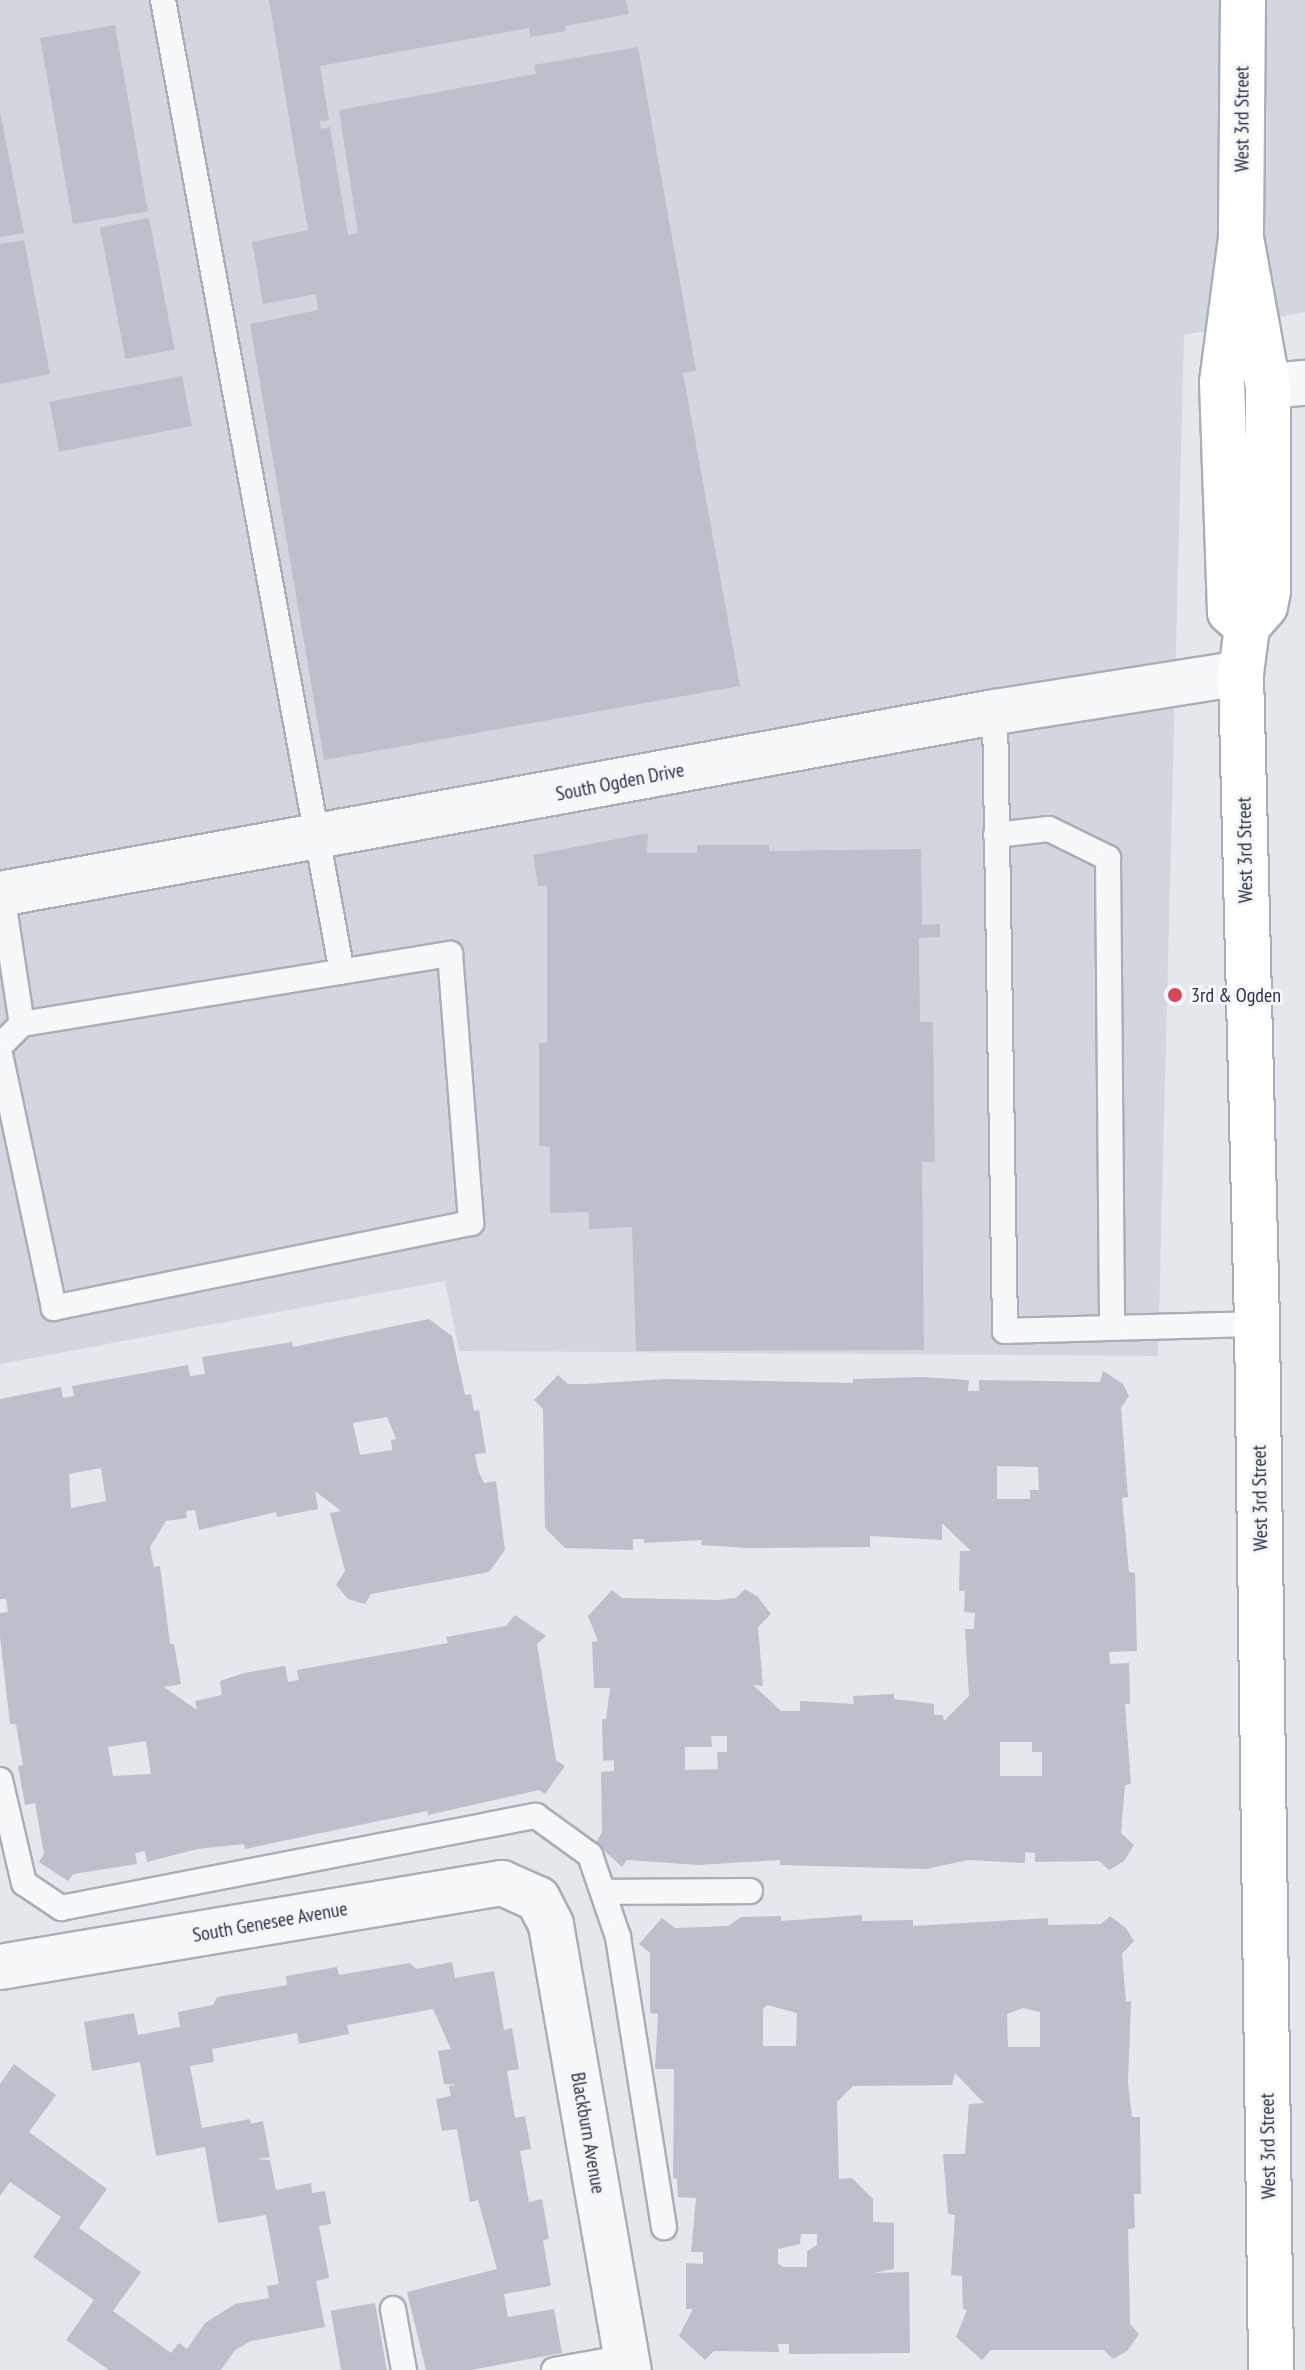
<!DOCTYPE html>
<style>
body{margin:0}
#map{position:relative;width:1305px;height:2370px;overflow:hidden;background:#e4e7ec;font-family:"PT Sans Narrow",sans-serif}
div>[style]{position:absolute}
.built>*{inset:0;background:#d2d6de}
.building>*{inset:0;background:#bbc0ca;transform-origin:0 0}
.roads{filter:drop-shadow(2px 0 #a9aeb7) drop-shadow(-2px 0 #a9aeb7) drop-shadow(0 2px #a9aeb7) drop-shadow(0 -2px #a9aeb7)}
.lane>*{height:24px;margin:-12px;padding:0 12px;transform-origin:12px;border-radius:12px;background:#f7f8fa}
.street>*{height:44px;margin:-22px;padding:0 22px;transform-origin:22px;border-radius:22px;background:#f7f8fa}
.secondary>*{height:44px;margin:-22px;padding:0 22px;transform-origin:22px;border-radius:22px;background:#fff}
.dots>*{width:22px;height:22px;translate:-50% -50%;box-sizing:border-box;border:4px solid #f4f6f9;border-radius:50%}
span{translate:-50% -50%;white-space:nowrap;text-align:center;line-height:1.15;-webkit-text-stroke:6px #f4f6f9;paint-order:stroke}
.street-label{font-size:20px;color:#2b3445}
.poi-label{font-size:20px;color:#2b3445}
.left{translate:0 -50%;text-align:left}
</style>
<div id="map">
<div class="built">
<div style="clip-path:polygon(0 0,1305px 0,1305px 312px,1184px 335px,1158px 1356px,459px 1351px,445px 1281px,0 1364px)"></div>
</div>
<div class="building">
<div style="clip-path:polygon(269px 0,626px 0,629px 14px,565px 26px,566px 31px,530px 37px,529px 28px,320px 66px,329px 120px,320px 121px,321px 129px,330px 127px,348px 235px,358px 233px,339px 110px,536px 74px,534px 65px,638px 47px,696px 371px,683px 373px,740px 686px,324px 760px,250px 324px,318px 310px,316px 294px,263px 304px,252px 242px,308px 230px)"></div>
<div style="left:115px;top:25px;width:189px;height:76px;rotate:80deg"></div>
<div style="clip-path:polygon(0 112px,24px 233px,0 237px)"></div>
<div style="left:149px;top:218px;width:134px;height:50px;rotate:79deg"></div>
<div style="clip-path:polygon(24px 240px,50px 374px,0 384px,0 244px)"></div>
<div style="left:182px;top:376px;width:51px;height:135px;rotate:79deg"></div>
<div style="clip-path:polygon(648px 833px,647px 853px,697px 853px,697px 845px,769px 845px,769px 851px,921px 849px,922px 925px,940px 924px,940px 937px,919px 938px,920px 1022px,933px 1022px,935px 1162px,922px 1162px,924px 1350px,636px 1351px,632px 1227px,589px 1229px,589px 1212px,550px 1213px,550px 1147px,539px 1146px,539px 1043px,547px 1043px,547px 886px,538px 886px,533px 855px)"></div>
<div style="clip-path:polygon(evenodd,429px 1319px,452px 1336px,465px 1395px,471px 1394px,474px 1411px,479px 1410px,486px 1453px,475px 1454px,478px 1470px,484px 1483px,496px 1481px,505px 1550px,489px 1572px,371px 1594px,365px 1604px,348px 1599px,336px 1585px,345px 1571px,330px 1513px,341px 1511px,315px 1491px,318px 1509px,277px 1517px,276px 1512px,199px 1530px,195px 1510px,186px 1511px,187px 1518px,166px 1521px,150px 1547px,154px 1567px,160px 1566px,170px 1644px,174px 1644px,181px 1684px,164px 1687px,197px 1710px,195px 1701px,222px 1695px,220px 1681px,244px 1673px,285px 1666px,288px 1682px,299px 1680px,297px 1670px,448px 1643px,446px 1637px,506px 1626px,515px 1615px,546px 1636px,537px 1644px,556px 1760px,565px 1766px,545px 1794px,539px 1790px,428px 1815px,427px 1811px,245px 1849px,244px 1844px,197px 1849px,147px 1862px,145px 1851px,135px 1853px,137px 1864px,73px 1874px,68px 1881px,39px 1862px,44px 1854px,35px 1803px,25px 1805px,18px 1766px,23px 1765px,16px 1724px,10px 1724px,0 1636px,0 1613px,8px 1612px,6px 1599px,0 1599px,0 1399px,61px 1387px,63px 1398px,74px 1396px,72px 1386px,188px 1365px,190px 1376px,205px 1374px,202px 1357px,292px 1342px,293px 1347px,429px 1319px,387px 1417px,396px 1439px,391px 1440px,392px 1450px,360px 1455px,353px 1423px,387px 1417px,429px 1319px,101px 1468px,106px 1501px,71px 1508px,69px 1474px,101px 1468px,429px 1319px,146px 1741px,151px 1774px,113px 1776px,108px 1747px,146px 1741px)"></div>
<div style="clip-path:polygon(evenodd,1103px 1371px,1123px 1384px,1129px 1396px,1121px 1408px,1128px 1497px,1122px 1498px,1129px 1572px,1135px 1573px,1137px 1651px,1109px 1652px,1110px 1664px,1129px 1663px,1130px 1704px,1125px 1704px,1131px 1784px,1125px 1785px,1121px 1833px,1134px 1845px,1124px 1861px,1109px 1870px,1099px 1861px,1035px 1862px,1035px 1853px,1025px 1852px,1025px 1863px,968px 1860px,926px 1869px,780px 1865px,780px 1860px,698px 1865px,627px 1860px,622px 1867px,596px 1843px,602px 1832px,601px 1772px,614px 1771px,614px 1760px,603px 1761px,602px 1719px,606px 1719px,610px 1688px,594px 1688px,592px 1642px,598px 1641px,588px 1616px,612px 1590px,622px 1598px,719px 1600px,736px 1598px,745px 1589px,757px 1596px,771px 1614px,758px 1627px,763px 1686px,753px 1685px,781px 1711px,800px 1711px,800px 1701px,854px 1704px,853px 1696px,894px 1694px,894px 1699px,934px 1704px,934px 1715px,943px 1715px,944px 1721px,969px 1696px,965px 1629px,974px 1629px,975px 1613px,964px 1612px,965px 1591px,959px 1591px,960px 1551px,971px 1551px,942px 1523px,942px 1540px,870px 1536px,870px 1547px,748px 1548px,701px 1545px,702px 1540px,644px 1543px,644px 1539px,633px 1539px,633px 1550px,565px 1548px,545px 1528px,543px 1409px,534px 1400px,558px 1375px,568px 1384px,585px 1384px,666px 1379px,853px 1383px,853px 1379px,923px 1377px,969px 1380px,968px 1391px,979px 1391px,979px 1380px,1100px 1382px,1103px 1371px,997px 1466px,1038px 1467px,1039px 1490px,1030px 1490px,1030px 1499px,997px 1499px,997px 1466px,1103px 1371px,711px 1736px,727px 1736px,727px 1752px,717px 1752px,718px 1769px,685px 1770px,685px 1747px,712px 1747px,711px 1736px,1103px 1371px,1000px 1742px,1032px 1742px,1032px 1752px,1042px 1752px,1042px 1776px,1000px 1776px,1000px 1742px)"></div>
<div style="clip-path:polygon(evenodd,862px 1915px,862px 1921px,913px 1920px,913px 1926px,1048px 1918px,1048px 1925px,1101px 1924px,1110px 1916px,1126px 1928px,1134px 1941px,1122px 1954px,1126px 2002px,1131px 2001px,1128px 2083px,1132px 2117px,1140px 2117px,1141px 2194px,1134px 2194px,1135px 2228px,1128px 2229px,1130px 2324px,1139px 2334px,1127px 2351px,1113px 2359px,1104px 2350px,991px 2350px,982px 2360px,956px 2337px,967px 2310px,963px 2309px,962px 2276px,951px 2275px,955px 2215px,948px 2214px,943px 2154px,965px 2154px,969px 2104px,984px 2103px,955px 2073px,952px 2085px,853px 2086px,837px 2102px,839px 2179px,852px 2178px,873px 2199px,873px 2222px,894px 2223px,894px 2269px,873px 2273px,909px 2272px,910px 2353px,789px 2354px,789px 2344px,778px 2344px,779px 2352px,714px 2351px,705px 2360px,679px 2336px,693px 2309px,686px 2309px,686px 2263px,703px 2264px,703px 2252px,691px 2252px,696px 2198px,678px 2197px,677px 2179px,673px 2178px,674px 2069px,655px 2069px,658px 2014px,650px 2013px,650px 1953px,639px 1944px,662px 1918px,675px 1928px,728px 1926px,741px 1917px,781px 1916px,781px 1921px,862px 1915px,767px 2005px,797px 2013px,796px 2046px,763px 2046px,763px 2009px,767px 2005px,862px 1915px,1023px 2008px,1040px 2012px,1040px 2047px,1008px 2047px,1007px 2014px,1023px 2008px,862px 1915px,801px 2234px,817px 2234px,817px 2245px,807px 2251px,807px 2267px,783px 2267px,778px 2263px,778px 2249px,800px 2244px,801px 2234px)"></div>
<div style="clip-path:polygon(452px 1962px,455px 1978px,494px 1971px,504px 2030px,512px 2028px,519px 2069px,507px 2071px,515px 2118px,525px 2116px,531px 2149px,520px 2151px,529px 2202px,542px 2199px,549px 2239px,543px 2240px,551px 2286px,504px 2294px,508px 2317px,554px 2309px,562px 2353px,471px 2370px,426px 2370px,407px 2292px,497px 2269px,478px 2200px,470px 2202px,457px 2129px,442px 2131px,436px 2099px,451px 2096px,449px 2086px,458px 2085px,444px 2084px,438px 2051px,451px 2049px,433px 2009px,347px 2025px,349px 2034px,299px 2044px,297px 2033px,212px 2049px,214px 2062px,190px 2066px,202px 2128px,250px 2119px,251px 2124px,263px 2121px,270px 2157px,257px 2159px,270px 2160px,276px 2190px,311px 2183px,312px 2193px,325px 2191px,331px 2224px,319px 2226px,329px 2278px,316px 2281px,325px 2327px,251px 2341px,235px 2350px,221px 2370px,109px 2370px,66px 2340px,94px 2300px,33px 2257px,61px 2217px,10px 2182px,0 2196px,0 2084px,14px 2064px,56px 2095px,29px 2132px,107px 2189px,79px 2228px,141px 2272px,113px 2311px,171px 2353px,179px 2343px,187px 2349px,205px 2323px,235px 2304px,269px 2298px,267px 2286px,279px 2284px,266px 2215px,218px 2223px,205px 2147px,156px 2156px,140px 2062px,92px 2071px,84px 2022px,134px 2013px,138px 2035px,180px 2027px,178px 2012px,213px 2005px,217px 1997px,287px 1985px,286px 1976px,337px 1967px,339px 1975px,410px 1963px,416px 1969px)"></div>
<div style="left:375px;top:2303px;width:68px;height:45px;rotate:80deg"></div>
</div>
<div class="roads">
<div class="lane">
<div style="left:163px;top:0;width:988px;rotate:79.57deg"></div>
<div style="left:995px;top:712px;width:619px;rotate:89.07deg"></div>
<div style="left:1005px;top:1331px;width:252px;rotate:-1.6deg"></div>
<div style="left:996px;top:835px;width:53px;rotate:-6.5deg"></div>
<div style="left:1049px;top:829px;width:66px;rotate:26.2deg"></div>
<div style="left:1108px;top:858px;width:469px;rotate:89.5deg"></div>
<div style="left:2px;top:894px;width:132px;rotate:81.3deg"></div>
<div style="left:0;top:1046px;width:31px;rotate:-45deg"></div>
<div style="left:22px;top:1024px;width:434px;rotate:-9.3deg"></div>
<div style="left:450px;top:954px;width:270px;rotate:85.5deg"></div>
<div style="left:471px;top:1223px;width:426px;rotate:168.5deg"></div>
<div style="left:54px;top:1308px;width:259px;rotate:-102deg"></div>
<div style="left:0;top:1780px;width:106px;rotate:76.9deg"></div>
<div style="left:24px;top:1883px;width:45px;rotate:34deg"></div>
<div style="left:61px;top:1908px;width:484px;rotate:-11deg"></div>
<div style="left:536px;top:1816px;width:67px;rotate:35.8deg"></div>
<div style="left:590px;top:1855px;width:87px;rotate:71.1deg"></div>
<div style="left:618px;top:1937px;width:294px;rotate:81deg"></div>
<div style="left:603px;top:1892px;width:147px;rotate:-0.4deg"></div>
<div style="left:393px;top:2309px;width:62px;rotate:79.8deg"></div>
<div style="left:554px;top:2370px;width:74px;rotate:-10.1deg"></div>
</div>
<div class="street">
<div style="left:1268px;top:386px;width:37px;rotate:-5deg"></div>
<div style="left:0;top:894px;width:1012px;rotate:-10.37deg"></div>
<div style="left:995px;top:712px;width:249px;rotate:-9deg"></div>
<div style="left:0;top:1967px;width:509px;rotate:-9.5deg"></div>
<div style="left:502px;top:1883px;width:39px;rotate:24deg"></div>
<div style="left:538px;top:1899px;width:29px;rotate:63deg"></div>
<div style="left:551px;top:1925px;width:452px;rotate:80.1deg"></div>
</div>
<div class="secondary">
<div style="left:1243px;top:0;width:238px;rotate:90.5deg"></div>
<div style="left:1241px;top:238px;width:145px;rotate:97.5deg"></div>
<div style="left:1222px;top:382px;width:230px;rotate:88deg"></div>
<div style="left:1230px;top:612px;width:23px;rotate:41deg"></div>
<div style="left:1241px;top:238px;width:150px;rotate:79.7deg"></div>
<div style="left:1268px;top:386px;width:205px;rotate:90deg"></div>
<div style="left:1268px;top:591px;width:15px;rotate:101deg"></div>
<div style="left:1265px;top:606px;width:28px;rotate:131deg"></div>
<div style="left:1247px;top:627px;width:46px;rotate:97.4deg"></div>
<div style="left:1241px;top:673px;width:651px;rotate:88.59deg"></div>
<div style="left:1257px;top:1324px;width:1046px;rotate:89.23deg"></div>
</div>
</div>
<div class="dots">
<div style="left:1175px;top:995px;background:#d1495b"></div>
</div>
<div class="street-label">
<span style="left:1242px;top:119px;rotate:-90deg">West 3rd Street</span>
<span style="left:620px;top:782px;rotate:-11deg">South Ogden Drive</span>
<span style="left:1245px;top:850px;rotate:-91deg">West 3rd Street</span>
<span style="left:1260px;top:1498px;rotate:-91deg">West 3rd Street</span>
<span style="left:270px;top:1922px;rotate:-10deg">South Genesee Avenue</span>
<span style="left:588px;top:2133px;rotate:80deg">Blackburn Avenue</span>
<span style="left:1268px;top:2146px;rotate:-91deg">West 3rd Street</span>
</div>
<div class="poi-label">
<span class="left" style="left:1191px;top:995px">3rd &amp; Ogden</span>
</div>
</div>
